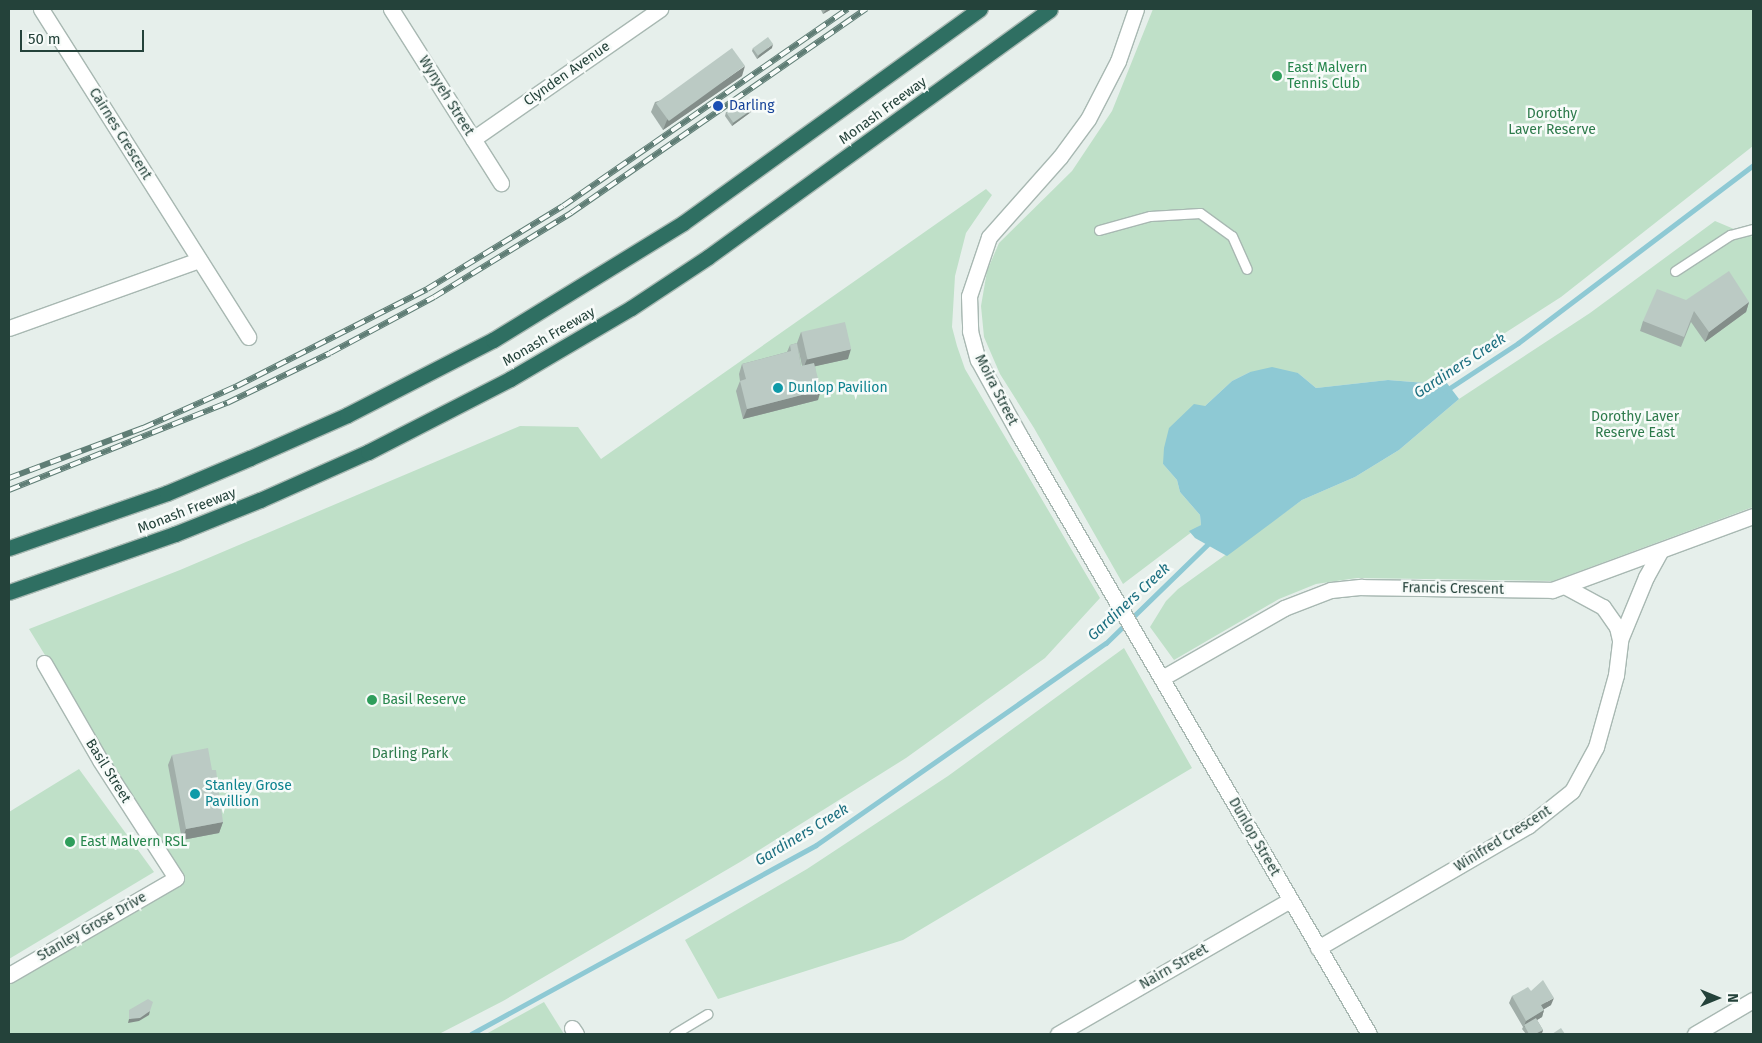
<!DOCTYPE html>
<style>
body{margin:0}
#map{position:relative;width:1762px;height:1043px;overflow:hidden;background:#e6efeb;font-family:"Fira Sans",sans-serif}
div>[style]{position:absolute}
.green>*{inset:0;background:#bfe0c8}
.water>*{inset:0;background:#8ec9d4}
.stream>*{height:5px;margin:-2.5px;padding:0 2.5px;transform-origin:2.5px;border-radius:2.5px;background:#8ec9d4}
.roads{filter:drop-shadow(1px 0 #a8b8b2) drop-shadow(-1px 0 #a8b8b2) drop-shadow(0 1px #a8b8b2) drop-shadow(0 -1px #a8b8b2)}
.lane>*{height:9px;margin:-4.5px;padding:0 4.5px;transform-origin:4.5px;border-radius:4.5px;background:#fff}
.street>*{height:15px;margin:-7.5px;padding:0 7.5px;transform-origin:7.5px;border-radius:7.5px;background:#fff}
.secondary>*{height:15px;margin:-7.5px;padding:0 7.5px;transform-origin:7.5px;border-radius:7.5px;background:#fff}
.highway>*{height:15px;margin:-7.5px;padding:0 7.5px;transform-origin:7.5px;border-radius:7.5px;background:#2f6f62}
.rail>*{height:5.5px;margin-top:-2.75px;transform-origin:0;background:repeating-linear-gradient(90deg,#f7fbf9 0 11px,#5f7d75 0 22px);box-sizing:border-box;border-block:1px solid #5f7d75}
.wall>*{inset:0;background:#a1aea9}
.shaded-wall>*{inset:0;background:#838d89}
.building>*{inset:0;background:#bbcac4;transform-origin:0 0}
.dots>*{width:14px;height:14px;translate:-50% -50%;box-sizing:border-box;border:2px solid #f7fbf9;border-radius:50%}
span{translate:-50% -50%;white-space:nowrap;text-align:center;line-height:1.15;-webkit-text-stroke:5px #f7fbf9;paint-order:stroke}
.leisure-label{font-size:14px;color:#27864d}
.left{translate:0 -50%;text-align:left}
.street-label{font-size:14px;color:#24423a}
.transit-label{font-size:14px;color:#164399}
.park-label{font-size:14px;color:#2d7a4b}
.culture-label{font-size:14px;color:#0d838f}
.water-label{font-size:15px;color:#1c6f80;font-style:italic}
.frame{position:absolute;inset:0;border:10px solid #24423a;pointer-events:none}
.north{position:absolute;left:1692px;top:973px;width:50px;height:50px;-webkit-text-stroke:4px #f7fbf9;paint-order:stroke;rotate:90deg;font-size:14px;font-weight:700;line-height:20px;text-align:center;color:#24423a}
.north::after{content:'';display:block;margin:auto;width:18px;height:22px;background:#24423a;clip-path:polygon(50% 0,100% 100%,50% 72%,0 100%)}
.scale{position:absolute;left:20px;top:30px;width:124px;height:22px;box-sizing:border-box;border:2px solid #24423a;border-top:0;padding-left:6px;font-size:15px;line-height:18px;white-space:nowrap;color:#24423a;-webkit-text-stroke:4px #f7fbf9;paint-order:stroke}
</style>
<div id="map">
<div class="green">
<div style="clip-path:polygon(1153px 9px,1753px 9px,1753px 146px,1561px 297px,1427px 383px,1388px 380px,1316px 388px,1298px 373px,1250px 372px,1232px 381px,1205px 406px,1163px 464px,1177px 480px,1180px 492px,1200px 515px,1201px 525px,1123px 584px,1034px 428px,1000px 374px,984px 337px,981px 306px,987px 271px,999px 243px,1072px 171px,1112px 111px)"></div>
<div style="clip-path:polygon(986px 189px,992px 195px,966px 233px,955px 276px,952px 327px,957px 346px,965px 369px,1100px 598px,1045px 658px,906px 758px,740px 862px,503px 1001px,439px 1034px,9px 1034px,9px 980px,179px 874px,29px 629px,180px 570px,520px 426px,578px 427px,601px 459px)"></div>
<div style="clip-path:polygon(1715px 221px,1753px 237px,1753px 507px,1553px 581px,1357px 578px,1316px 584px,1279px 599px,1174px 660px,1150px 627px,1166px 601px,1178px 589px,1302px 500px,1355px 477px,1399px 450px,1459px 399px,1590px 313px)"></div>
<div style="clip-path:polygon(1124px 648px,1192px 768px,903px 940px,718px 999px,685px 940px,807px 869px,948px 776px)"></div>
<div style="clip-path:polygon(79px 769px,154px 872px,9px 959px,9px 812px)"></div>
<div style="clip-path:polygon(544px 1002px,564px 1034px,486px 1034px)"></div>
</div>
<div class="water">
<div style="clip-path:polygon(1272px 367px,1298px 373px,1316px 388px,1388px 380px,1426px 383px,1440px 374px,1459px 399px,1399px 450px,1355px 477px,1302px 500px,1227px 556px,1195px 538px,1189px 531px,1201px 525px,1200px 515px,1180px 492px,1177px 480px,1163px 464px,1164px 448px,1169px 428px,1194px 404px,1205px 406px,1232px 381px,1250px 372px)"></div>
</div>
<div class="stream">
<div style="left:1445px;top:391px;width:87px;rotate:-33.3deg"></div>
<div style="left:1518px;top:343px;width:295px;rotate:-37.1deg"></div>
<div style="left:471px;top:1034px;width:393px;rotate:-28.7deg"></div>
<div style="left:816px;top:845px;width:353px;rotate:-34.9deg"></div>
<div style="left:1106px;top:643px;width:145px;rotate:-44.2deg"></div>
</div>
<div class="roads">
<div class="lane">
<div style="left:1099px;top:230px;width:53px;rotate:-15.4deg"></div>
<div style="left:1150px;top:216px;width:50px;rotate:-3.4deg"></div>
<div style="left:1200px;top:213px;width:39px;rotate:36deg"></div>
<div style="left:1232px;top:236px;width:36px;rotate:66deg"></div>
<div style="left:1675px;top:271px;width:66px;rotate:-33.2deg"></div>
<div style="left:1730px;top:235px;width:24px;rotate:-15deg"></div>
<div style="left:674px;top:1034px;width:39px;rotate:-31deg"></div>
</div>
<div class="street">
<div style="left:41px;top:9px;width:388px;rotate:57.7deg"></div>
<div style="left:391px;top:9px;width:206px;rotate:57.7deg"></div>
<div style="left:473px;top:139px;width:228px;rotate:-34.8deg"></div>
<div style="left:9px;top:328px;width:202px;rotate:-19.7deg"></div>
<div style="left:1566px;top:587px;width:42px;rotate:28.4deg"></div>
<div style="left:1603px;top:607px;width:24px;rotate:55deg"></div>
<div style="left:1617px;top:627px;width:13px;rotate:77deg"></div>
<div style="left:1162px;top:678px;width:141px;rotate:-29.8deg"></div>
<div style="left:1284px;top:608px;width:50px;rotate:-21deg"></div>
<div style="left:1331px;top:590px;width:31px;rotate:-6deg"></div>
<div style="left:1362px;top:587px;width:190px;rotate:0.9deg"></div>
<div style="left:1552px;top:590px;width:214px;rotate:-20.2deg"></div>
<div style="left:1318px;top:948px;width:243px;rotate:-30.2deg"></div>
<div style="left:1528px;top:826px;width:56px;rotate:-38.5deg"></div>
<div style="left:1572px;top:791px;width:50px;rotate:-61.4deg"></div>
<div style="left:1596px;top:747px;width:75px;rotate:-74.5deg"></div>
<div style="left:1616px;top:675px;width:35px;rotate:-83deg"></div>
<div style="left:1620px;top:640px;width:68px;rotate:-67.6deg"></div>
<div style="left:1646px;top:577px;width:29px;rotate:-61deg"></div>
<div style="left:9px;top:975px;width:193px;rotate:-30.1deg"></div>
<div style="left:176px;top:878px;width:140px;rotate:-122.8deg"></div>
<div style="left:100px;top:760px;width:112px;rotate:-120deg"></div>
<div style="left:572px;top:1028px;width:7px;rotate:56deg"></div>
<div style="left:1058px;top:1034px;width:268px;rotate:-30deg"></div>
</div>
<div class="secondary">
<div style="left:1136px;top:9px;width:55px;rotate:109.1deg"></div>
<div style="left:1118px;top:61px;width:65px;rotate:117.3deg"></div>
<div style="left:1088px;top:119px;width:47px;rotate:126.4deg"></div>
<div style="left:1060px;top:157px;width:107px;rotate:131.6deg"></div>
<div style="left:989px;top:237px;width:62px;rotate:108.7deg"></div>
<div style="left:969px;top:296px;width:35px;rotate:88deg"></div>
<div style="left:970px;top:331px;width:30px;rotate:75deg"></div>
<div style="left:978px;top:360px;width:87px;rotate:61.1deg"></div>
<div style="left:1020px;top:436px;width:692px;rotate:59.73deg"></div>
<div style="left:1695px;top:1034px;width:67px;rotate:-30.4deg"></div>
</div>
<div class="highway">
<div style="left:9px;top:548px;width:167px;rotate:-19.2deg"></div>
<div style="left:167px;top:493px;width:90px;rotate:-22.9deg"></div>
<div style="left:250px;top:458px;width:106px;rotate:-23.9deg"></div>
<div style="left:347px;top:415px;width:164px;rotate:-27.2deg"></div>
<div style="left:493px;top:340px;width:223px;rotate:-31.6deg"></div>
<div style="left:683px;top:223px;width:366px;rotate:-35.8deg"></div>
<div style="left:9px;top:592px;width:176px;rotate:-19.3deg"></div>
<div style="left:175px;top:534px;width:92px;rotate:-21.8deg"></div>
<div style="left:260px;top:500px;width:118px;rotate:-24deg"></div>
<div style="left:368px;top:452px;width:160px;rotate:-27.2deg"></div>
<div style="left:510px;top:379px;width:140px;rotate:-30.4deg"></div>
<div style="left:631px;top:308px;width:92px;rotate:-33.5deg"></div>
<div style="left:708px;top:257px;width:422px;rotate:-35.9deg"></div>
</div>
</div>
<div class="rail">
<div style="left:9px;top:478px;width:143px;rotate:-20.5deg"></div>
<div style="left:143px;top:428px;width:103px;rotate:-24.1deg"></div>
<div style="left:237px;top:386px;width:213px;rotate:-27deg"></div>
<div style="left:427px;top:289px;width:159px;rotate:-31.4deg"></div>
<div style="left:563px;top:206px;width:346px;rotate:-34.7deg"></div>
<div style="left:9px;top:490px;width:235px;rotate:-21.8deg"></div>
<div style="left:227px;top:403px;width:114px;rotate:-25.9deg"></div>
<div style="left:330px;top:353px;width:118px;rotate:-28.3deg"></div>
<div style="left:434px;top:297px;width:161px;rotate:-31.5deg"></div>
<div style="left:571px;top:213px;width:359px;rotate:-34.7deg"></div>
</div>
<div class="wall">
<div style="clip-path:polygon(821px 9px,830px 9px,830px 10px,823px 14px,821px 10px)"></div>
<div style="clip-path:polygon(753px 48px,772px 48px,757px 59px,752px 51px)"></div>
<div style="clip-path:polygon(742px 76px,663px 130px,651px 112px,655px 102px)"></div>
<div style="clip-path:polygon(726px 112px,751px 112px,732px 126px,725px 116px)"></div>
<div style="clip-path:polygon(1686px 300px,1749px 302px,1746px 312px,1705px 342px,1691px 322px,1681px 347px,1640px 331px,1643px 321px)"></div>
<div style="clip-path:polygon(evenodd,801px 332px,848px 359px,815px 366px,818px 400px,743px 419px,736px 391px,740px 381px,739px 374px,742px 364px,787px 352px,790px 345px,797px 343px,801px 332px,798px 347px,802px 366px,801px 366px,798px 347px)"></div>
<div style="clip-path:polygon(172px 755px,223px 822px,219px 833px,182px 840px,168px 765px)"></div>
<div style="clip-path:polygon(1531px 991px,1551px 1005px,1544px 1009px,1544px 1010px,1542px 1017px,1537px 1020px,1543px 1030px,1542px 1033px,1540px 1034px,1526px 1034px,1522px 1029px,1523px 1027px,1509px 1003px,1512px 996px)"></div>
</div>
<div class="shaded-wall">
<div style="clip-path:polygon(828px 9px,830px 9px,830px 10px,823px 14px,825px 11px)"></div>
<div style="clip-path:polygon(773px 44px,772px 48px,757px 59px,759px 55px)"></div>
<div style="clip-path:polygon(745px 66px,742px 76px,663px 130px,667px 120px)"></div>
<div style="clip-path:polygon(753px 109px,751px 112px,732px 126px,733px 123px)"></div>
<div style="clip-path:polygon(1749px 302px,1746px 312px,1705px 342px,1709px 332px)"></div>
<div style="clip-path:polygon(851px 349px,848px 359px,803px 369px,807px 359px)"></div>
<div style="clip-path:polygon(821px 390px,818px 400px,743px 419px,747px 409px)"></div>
<div style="clip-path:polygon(223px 822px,219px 833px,182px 840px,186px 829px)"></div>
<div style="clip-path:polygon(1554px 998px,1551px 1005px,1539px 1012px,1541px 1005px)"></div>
<div style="clip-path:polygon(1544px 1010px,1542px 1017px,1525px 1027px,1524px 1026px,1526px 1021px)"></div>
<div style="clip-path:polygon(150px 1011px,149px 1015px,139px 1021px,128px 1023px,129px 1019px)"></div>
<div style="clip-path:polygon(1543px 1030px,1542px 1033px,1540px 1034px,1535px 1034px)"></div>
</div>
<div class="building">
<div style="left:768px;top:37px;width:9px;height:19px;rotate:54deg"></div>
<div style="left:732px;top:48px;width:22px;height:94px;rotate:54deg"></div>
<div style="left:746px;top:99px;width:12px;height:24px;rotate:55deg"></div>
<div style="clip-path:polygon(1729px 271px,1749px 302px,1709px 332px,1694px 311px,1684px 337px,1643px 321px,1657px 289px,1686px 300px)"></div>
<div style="left:845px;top:322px;width:28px;height:45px;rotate:77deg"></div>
<div style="clip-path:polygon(797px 343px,801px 366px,814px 363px,821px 390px,747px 409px,740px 381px,746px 379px,742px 364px,791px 351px,790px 345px)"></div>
<div style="clip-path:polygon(208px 748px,212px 770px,216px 770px,223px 822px,186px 829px,172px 755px)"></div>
<div style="clip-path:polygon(1543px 980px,1554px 998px,1541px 1005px,1544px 1010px,1526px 1021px,1512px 996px,1528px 987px,1531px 991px)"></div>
<div style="clip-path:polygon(148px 999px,153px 1002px,150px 1011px,140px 1018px,129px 1019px,129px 1010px)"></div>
<div style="clip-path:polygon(1536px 1018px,1543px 1030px,1535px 1034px,1529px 1034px,1524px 1025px)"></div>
<div style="clip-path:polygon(1561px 1028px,1565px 1034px,1552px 1034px)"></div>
</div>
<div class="dots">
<div style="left:1277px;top:76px;background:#2e9e5b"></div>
<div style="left:718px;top:106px;background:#1a4fb4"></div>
<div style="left:778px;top:388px;background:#0f9aa8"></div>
<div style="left:372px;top:700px;background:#2e9e5b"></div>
<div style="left:195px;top:794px;background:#0f9aa8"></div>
<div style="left:70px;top:842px;background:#2e9e5b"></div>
</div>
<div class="leisure-label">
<span class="left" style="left:1287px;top:76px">East Malvern<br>Tennis Club</span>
<span class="left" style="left:382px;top:700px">Basil Reserve</span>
<span class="left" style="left:80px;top:842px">East Malvern RSL</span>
</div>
<div class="street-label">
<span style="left:567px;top:74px;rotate:-35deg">Clynden Avenue</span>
<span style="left:446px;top:96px;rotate:58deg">Wynyeh Street</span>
<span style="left:883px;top:111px;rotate:-36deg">Monash Freeway</span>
<span style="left:120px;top:134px;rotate:58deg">Cairnes Crescent</span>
<span style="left:549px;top:337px;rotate:-30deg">Monash Freeway</span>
<span style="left:996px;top:390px;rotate:63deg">Moira Street</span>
<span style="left:187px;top:511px;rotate:-21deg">Monash Freeway</span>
<span style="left:1453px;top:589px;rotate:1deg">Francis Crescent</span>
<span style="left:108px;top:771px;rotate:58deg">Basil Street</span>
<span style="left:1254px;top:837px;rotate:60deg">Dunlop Street</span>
<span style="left:1503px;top:839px;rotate:-32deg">Winifred Crescent</span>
<span style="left:92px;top:927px;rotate:-30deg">Stanley Grose Drive</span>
<span style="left:1174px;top:967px;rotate:-30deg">Nairn Street</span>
</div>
<div class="transit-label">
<span class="left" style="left:729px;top:106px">Darling</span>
</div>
<div class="park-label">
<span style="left:1552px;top:122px">Dorothy<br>Laver Reserve</span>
<span style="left:1635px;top:425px">Dorothy Laver<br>Reserve East</span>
<span style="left:410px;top:754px">Darling Park</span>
</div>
<div class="culture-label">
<span class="left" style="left:788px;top:388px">Dunlop Pavilion</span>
<span class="left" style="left:205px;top:794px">Stanley Grose<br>Pavillion</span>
</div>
<div class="water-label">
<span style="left:1460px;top:366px;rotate:-33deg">Gardiners Creek</span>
<span style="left:1129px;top:602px;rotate:-43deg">Gardiners Creek</span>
<span style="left:802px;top:835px;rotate:-31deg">Gardiners Creek</span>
</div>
<div class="frame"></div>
<div class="north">N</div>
<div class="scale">50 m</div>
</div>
